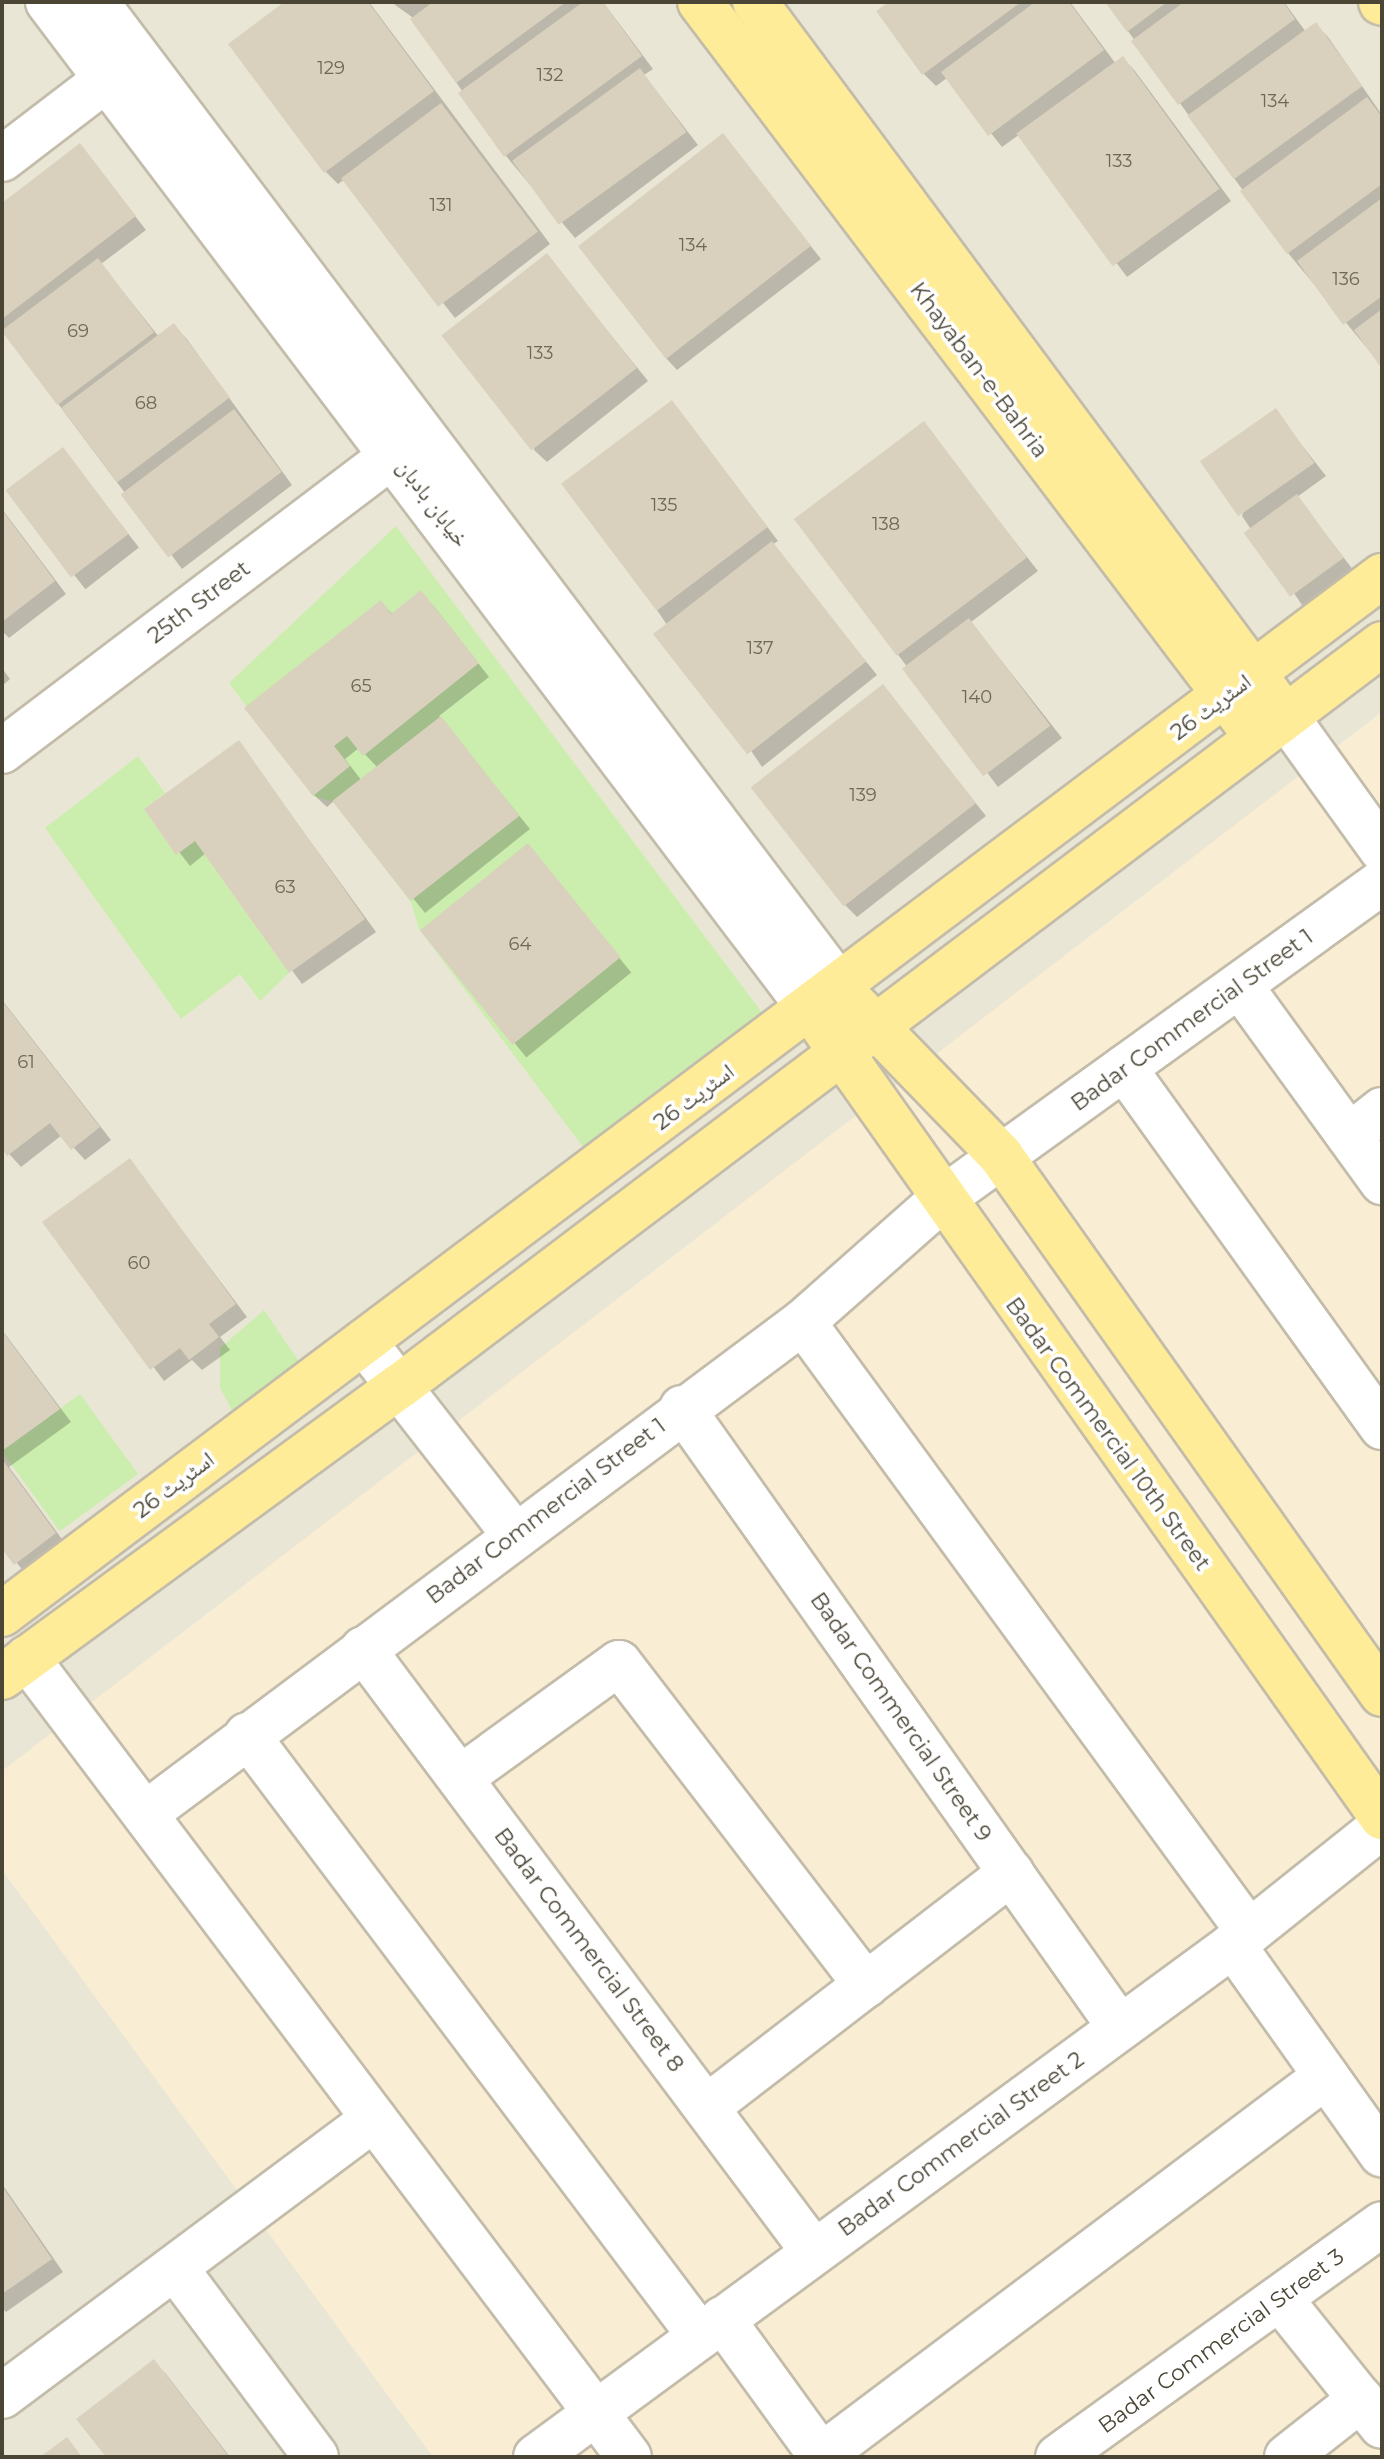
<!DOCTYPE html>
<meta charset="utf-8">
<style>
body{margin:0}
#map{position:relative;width:1384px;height:2459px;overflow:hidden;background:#f6f3e9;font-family:Montserrat,"Noto Naskh Arabic",sans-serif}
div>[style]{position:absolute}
.residential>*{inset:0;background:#eae6d6;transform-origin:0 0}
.commercial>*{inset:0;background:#f9edd3}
.green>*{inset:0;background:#cbeeae;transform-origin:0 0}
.shadow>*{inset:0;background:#0003;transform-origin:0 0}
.building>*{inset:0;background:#d9d1bd;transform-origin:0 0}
.roads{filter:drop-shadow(2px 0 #c3bcaa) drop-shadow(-2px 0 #c3bcaa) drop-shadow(0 2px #c3bcaa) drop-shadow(0 -2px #c3bcaa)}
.minor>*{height:44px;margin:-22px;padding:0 22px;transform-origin:22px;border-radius:22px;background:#fff}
.major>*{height:44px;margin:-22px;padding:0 22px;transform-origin:22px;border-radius:22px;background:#ffec99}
span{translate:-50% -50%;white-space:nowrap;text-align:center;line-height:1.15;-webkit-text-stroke:7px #fff;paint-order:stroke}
.number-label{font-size:18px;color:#6e6858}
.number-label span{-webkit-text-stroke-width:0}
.street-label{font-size:22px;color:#4b4536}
.frame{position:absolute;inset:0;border:4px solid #4b4536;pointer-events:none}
</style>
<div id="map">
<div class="residential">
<div style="left:2px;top:2px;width:1380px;height:2455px"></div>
</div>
<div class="commercial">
<div style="clip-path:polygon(1382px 712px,1382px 2457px,433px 2457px,2px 1870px,2px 1771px)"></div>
</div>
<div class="green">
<div style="clip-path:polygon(396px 526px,772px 1026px,595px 1163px,419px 929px,411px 902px,333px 802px,313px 796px,229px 683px)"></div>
<div style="clip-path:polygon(138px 756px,165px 793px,144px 809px,176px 855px,195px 841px,289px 973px,260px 1001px,240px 974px,181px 1019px,45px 828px)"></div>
<div style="clip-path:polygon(264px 1310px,302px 1366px,235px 1416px,220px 1388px,220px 1348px)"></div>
<div style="left:80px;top:1394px;width:99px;height:97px;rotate:54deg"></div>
</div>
<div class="shadow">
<div style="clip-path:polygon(287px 2px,369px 2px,550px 244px,455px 318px,345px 179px,338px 184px,326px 172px,231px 45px)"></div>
<div style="clip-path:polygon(391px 2px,603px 2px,653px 69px,644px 75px,698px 145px,575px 238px,506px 156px,412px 17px)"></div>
<div style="clip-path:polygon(892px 2px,1070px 2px,1116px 64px,1123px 58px,1135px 71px,1231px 201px,1127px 277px,1020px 134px,1002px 147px,947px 78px,936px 86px,924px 74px,879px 12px)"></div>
<div style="clip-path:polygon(1107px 2px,1284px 2px,1306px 32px,1316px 25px,1328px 37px,1382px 115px,1382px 366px,1288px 253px)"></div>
<div style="clip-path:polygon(723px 135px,821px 259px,677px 370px,665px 357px)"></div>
<div style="clip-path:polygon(80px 146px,146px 230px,101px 264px,159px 337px,174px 326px,186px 338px,292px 485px,182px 569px,2px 329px,2px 205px)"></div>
<div style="clip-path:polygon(547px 256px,648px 381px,547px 462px,534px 450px)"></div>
<div style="clip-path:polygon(672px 402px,778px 541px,772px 545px,877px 675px,762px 767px,657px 610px)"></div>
<div style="clip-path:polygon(1275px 411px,1326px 476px,1297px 497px,1354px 571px,1304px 608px,1242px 516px)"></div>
<div style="clip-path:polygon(923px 424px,1038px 571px,971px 622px,1062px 738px,998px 787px,797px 521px)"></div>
<div style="left:62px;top:449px;width:125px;height:68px;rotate:52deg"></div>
<div style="clip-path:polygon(2px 509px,66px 594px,9px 638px,2px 631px)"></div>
<div style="clip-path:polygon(evenodd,381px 602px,393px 615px,433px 605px,489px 677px,439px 716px,530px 829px,425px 913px,334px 801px,327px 807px,314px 795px,247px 709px,381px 602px,359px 748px,378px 768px,362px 781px,345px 759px,359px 748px)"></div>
<div style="clip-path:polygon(2px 668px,10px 679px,2px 686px)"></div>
<div style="clip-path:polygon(883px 687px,986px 816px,857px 917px,845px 905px)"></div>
<div style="clip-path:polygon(239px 743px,376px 932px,302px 984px,206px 853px,190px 866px,146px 809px)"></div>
<div style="left:528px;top:845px;width:164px;height:135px;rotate:51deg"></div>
<div style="clip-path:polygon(2px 1000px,111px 1140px,85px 1160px,62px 1135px,21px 1167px,2px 1146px)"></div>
<div style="clip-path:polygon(130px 1161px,247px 1317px,220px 1337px,230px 1350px,202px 1370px,192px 1360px,164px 1381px,45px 1222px)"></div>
<div style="clip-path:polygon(2px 1330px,71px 1422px,9px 1467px,67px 1546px,28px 1576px,2px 1546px)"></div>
<div style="clip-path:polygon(2px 2184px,63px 2272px,6px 2312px,2px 2308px)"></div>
<div style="clip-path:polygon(154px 2362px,166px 2374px,230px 2457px,108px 2457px)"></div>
</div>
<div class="building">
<div style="clip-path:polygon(284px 2px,368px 2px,434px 91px,324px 173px,228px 44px)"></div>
<div style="clip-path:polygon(433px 2px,566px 2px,456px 83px,410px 19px)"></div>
<div style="clip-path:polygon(583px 2px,603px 2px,642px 56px,504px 157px,458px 93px)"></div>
<div style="clip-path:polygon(889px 2px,1021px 2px,922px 75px,876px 11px)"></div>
<div style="clip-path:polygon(1035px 2px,1069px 2px,1104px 50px,988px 136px,941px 72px)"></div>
<div style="clip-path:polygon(1105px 2px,1167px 2px,1127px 32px)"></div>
<div style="clip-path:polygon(1184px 2px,1283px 2px,1295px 19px,1178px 105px,1131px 41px)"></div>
<div style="left:1316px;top:22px;width:79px;height:159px;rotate:54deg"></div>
<div style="left:1123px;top:56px;width:164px;height:132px;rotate:54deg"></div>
<div style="left:640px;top:68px;width:79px;height:158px;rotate:54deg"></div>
<div style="clip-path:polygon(1367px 97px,1382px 117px,1382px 184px,1287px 254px,1240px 191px)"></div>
<div style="left:441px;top:103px;width:161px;height:125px;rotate:53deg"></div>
<div style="left:723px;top:133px;width:143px;height:184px;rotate:52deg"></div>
<div style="clip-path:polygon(80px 143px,136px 216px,2px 319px,2px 203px)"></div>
<div style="clip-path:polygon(1382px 198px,1382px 296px,1343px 325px,1297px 261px)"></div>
<div style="left:547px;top:253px;width:146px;height:134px;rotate:52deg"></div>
<div style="left:98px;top:258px;width:93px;height:121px;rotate:53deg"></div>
<div style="clip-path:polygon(1382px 309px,1382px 369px,1354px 330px)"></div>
<div style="left:174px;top:323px;width:93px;height:141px;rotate:53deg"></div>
<div style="left:672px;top:400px;width:159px;height:139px;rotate:53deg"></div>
<div style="left:1276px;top:408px;width:67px;height:93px;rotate:55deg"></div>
<div style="left:234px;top:409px;width:79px;height:142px;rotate:53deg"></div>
<div style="left:924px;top:421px;width:171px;height:163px;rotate:53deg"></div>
<div style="left:63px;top:447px;width:109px;height:72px;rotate:53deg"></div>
<div style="left:1297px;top:494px;width:79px;height:66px;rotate:54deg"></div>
<div style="clip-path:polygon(2px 510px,55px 581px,2px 622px)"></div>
<div style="left:772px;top:541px;width:153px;height:151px;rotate:52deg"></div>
<div style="clip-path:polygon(421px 590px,479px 663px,363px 756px,347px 736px,334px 746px,350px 766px,313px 796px,244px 708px,381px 600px,391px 614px)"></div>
<div style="left:969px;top:618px;width:135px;height:84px;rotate:53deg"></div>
<div style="left:883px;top:684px;width:151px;height:168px;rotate:52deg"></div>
<div style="left:441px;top:716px;width:127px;height:138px;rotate:52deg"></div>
<div style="clip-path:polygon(239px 740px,365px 919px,289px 973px,195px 841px,176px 855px,144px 809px)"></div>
<div style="left:528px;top:843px;width:147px;height:139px;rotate:51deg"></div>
<div style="clip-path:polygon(2px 1001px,100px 1127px,71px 1150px,50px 1123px,7px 1156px,2px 1149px)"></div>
<div style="clip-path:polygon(130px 1158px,236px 1304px,209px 1324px,219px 1337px,189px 1360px,180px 1348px,150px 1370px,42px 1222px)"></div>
<div style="clip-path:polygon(2px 1331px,60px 1409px,2px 1451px)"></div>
<div style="clip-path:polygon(2px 1459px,56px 1533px,14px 1565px,2px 1549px)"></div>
<div style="clip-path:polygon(2px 2186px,52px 2259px,2px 2294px)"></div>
<div style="clip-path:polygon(154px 2359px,229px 2457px,106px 2457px,76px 2419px)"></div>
<div style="clip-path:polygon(67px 2437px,82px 2457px,40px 2457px)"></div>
</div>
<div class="roads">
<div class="minor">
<div style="left:48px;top:2px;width:1264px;rotate:52.88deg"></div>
<div style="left:96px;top:2px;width:1236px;rotate:52.93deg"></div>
<div style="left:2px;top:159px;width:161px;rotate:-37.4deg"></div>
<div style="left:1285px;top:715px;width:166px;rotate:54.3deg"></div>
<div style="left:2px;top:751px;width:522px;rotate:-37.13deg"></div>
<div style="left:1241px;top:987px;width:241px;rotate:54.1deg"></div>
<div style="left:1124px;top:1068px;width:442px;rotate:54.3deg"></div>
<div style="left:1349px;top:1136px;width:42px;rotate:-38.2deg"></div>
<div style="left:803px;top:1322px;width:756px;rotate:53.83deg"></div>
<div style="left:364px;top:1342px;width:245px;rotate:52deg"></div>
<div style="left:682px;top:1408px;width:757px;rotate:54.74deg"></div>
<div style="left:363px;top:1649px;width:753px;rotate:53.21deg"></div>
<div style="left:27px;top:1658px;width:1000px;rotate:53deg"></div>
<div style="left:247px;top:1735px;width:753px;rotate:52.99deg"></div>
<div style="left:460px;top:1778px;width:196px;rotate:-35.9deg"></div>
<div style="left:619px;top:1663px;width:406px;rotate:52.5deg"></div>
<div style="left:145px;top:1814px;width:822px;rotate:-36.79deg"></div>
<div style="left:803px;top:1322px;width:184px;rotate:-41.5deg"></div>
<div style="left:941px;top:1200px;width:544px;rotate:-35.79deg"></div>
<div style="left:1233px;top:1945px;width:257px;rotate:54.6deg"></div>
<div style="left:707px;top:2107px;width:384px;rotate:-37.6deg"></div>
<div style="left:176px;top:2269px;width:234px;rotate:53.3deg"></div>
<div style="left:1281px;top:2300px;width:161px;rotate:51.3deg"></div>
<div style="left:722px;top:2319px;width:170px;rotate:54.1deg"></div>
<div style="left:2px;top:2396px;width:464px;rotate:-36.7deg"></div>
<div style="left:821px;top:2456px;width:632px;rotate:-36.96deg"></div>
<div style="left:536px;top:2457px;width:865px;rotate:-36.3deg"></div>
<div style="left:1233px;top:1945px;width:191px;rotate:-38.6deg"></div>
<div style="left:1058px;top:2457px;width:399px;rotate:-35.7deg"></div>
<div style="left:1287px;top:2457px;width:94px;rotate:-38.1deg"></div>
</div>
<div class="major">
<div style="left:700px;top:2px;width:901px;rotate:52.85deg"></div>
<div style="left:755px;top:2px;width:866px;rotate:53.41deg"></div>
<div style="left:1381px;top:2px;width:1px;rotate:45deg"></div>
<div style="left:852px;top:1002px;width:214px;rotate:45.9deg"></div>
<div style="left:1001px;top:1156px;width:659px;rotate:54.69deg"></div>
<div style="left:822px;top:1025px;width:970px;rotate:54.74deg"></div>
<div style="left:2px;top:1614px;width:1727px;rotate:-36.95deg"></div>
<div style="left:2px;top:1677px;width:493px;rotate:-36.2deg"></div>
<div style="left:400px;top:1386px;width:1231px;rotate:-37.07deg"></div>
</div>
</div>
<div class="number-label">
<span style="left:331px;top:68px">129</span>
<span style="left:550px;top:75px">132</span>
<span style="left:1275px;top:101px">134</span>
<span style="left:1119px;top:161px">133</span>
<span style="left:441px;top:205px">131</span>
<span style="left:693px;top:245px">134</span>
<span style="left:1346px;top:279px">136</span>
<span style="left:78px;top:331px">69</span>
<span style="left:540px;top:353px">133</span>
<span style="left:146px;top:403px">68</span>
<span style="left:664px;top:505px">135</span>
<span style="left:886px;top:524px">138</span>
<span style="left:760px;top:648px">137</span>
<span style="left:361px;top:686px">65</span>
<span style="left:977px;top:697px">140</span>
<span style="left:863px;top:795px">139</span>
<span style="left:285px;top:887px">63</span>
<span style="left:520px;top:944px">64</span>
<span style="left:26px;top:1062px">61</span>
<span style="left:139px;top:1263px">60</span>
</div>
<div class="street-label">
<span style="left:979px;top:370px;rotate:53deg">Khayaban-e-Bahria</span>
<span style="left:433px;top:503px;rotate:53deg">خیابان بادبان</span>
<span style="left:199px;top:602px;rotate:-37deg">25th Street</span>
<span style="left:1211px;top:707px;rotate:-37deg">اسٹریٹ 26</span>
<span style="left:1192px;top:1020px;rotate:-36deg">Badar Commercial Street 1</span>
<span style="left:694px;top:1097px;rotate:-37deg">اسٹریٹ 26</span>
<span style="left:1108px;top:1434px;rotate:54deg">Badar Commercial 10th Street</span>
<span style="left:174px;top:1485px;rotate:-37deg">اسٹریٹ 26</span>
<span style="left:546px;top:1511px;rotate:-37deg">Badar Commercial Street 1</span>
<span style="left:901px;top:1717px;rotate:55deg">Badar Commercial Street 9</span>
<span style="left:589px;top:1950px;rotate:53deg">Badar Commercial Street 8</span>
<span style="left:961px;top:2144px;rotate:-36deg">Badar Commercial Street 2</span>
<span style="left:1221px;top:2341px;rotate:-36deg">Badar Commercial Street 3</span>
</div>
<div class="frame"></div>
</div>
